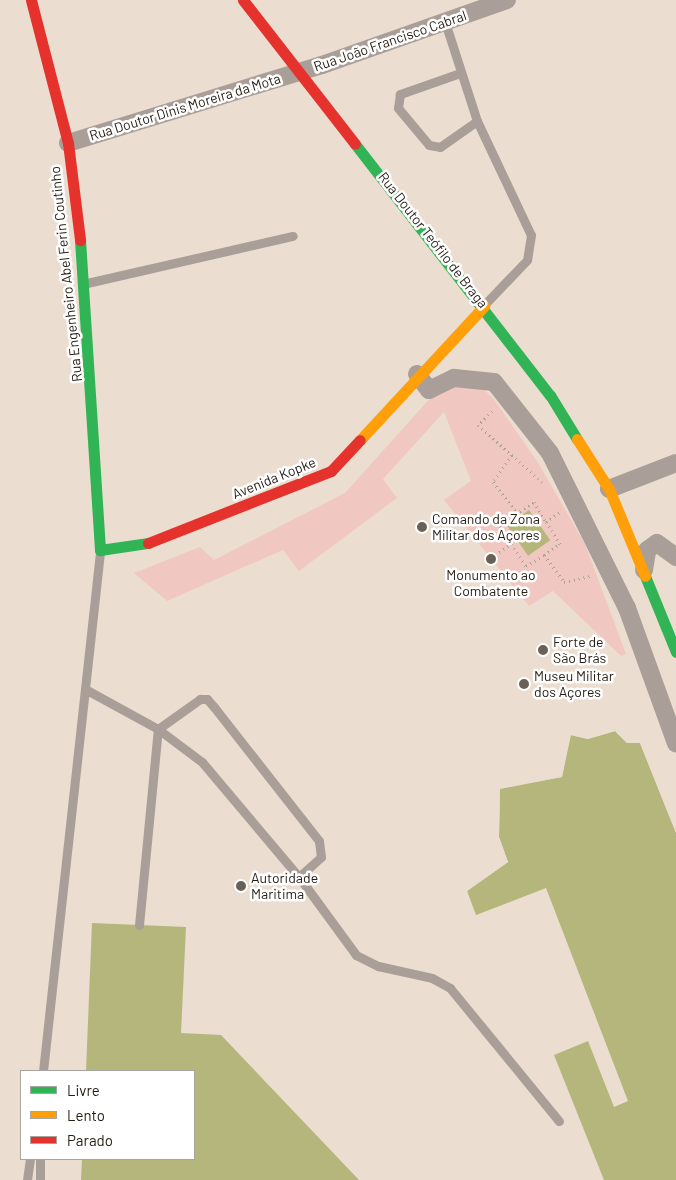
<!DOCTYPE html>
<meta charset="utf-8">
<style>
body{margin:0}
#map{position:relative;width:676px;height:1180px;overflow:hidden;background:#ebddd0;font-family:Barlow,sans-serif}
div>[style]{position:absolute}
.green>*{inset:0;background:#f1c8c1}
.water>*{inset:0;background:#b4b67b;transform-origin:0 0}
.pier>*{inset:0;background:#ebddd0}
.path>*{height:3px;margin-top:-1.5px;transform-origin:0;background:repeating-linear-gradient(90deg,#aa9f98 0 1px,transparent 0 5px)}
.lane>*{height:9px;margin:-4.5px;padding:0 4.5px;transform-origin:4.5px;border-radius:4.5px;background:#aa9e98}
.street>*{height:18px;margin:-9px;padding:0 9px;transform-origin:9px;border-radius:9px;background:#aa9e98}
.fast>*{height:11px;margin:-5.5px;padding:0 5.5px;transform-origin:5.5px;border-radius:5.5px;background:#30b455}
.slow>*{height:11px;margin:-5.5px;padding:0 5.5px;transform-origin:5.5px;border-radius:5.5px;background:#ff9f0a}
.jam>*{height:11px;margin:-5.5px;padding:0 5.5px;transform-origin:5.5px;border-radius:5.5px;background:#e5322d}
.dots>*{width:14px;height:14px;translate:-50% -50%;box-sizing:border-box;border:2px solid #fff;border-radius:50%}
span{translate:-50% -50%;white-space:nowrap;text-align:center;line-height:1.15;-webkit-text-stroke:5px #fff;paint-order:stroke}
.street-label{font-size:14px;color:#261d14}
.poi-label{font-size:14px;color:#261d14}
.left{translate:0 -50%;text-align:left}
.legend{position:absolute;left:20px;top:1070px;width:175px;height:90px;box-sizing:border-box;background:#fff;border:1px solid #a8a5a1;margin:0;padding:6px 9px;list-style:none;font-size:15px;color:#261d14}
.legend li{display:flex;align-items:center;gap:10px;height:25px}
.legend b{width:25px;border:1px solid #a8a5a1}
</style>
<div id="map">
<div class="green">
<div style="clip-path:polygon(458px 385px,482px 388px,493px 398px,537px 461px,585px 544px,626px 654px,621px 656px,553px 591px,529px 606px,444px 500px,471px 481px,444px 412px,383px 479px,397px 498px,299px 571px,283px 550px,167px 601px,134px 573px,200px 547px,214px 560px,345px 493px,433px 395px)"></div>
</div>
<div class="water">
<div style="left:529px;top:510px;width:37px;height:27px;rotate:55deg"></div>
<div style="clip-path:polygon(615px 731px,627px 743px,640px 743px,676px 833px,676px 1180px,604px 1180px,554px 1055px,588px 1041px,614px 1107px,628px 1101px,546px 888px,476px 915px,467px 891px,508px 862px,499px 837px,500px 788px,562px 777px,570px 735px,588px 739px)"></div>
<div style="clip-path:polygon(92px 923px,186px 927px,181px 1033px,221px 1035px,359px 1180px,81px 1180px,82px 1159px,194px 1159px,194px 1071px,86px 1071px)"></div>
</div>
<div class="pier">
<div style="clip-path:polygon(609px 729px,617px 729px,628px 741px,642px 742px,676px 833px,640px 743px,627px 743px,615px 731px,588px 739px,571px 735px,562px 777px,500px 789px,499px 837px,508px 862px,467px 891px,474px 916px,464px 889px,505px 861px,496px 837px,498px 787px,560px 775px,569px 734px,597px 735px)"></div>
</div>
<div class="path">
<div style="left:492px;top:411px;width:20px;rotate:135deg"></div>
<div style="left:478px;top:425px;width:86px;rotate:41.7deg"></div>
<div style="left:512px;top:455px;width:33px;rotate:125deg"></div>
<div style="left:493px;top:482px;width:39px;rotate:52deg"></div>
<div style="left:511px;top:544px;width:22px;rotate:-122deg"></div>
<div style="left:499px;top:525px;width:42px;rotate:-33.3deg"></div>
<div style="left:534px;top:502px;width:23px;rotate:59deg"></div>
<div style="left:544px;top:555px;width:34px;rotate:53deg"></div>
<div style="left:564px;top:582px;width:28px;rotate:-13deg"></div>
<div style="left:491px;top:558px;width:24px;rotate:-35deg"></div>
<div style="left:511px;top:544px;width:27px;rotate:56deg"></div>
<div style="left:526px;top:566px;width:21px;rotate:-31deg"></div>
<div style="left:544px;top:555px;width:19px;rotate:-35deg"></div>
<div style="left:560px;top:544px;width:26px;rotate:-122deg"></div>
<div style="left:546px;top:522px;width:16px;rotate:-35deg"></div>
</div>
<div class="lane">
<div style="left:445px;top:22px;width:104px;rotate:72.1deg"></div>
<div style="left:477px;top:121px;width:126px;rotate:64.7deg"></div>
<div style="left:531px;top:235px;width:25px;rotate:99deg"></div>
<div style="left:527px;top:260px;width:61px;rotate:133.7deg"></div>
<div style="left:460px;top:73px;width:64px;rotate:160.7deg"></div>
<div style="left:400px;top:94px;width:14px;rotate:98deg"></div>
<div style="left:398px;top:108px;width:48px;rotate:50deg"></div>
<div style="left:429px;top:145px;width:11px;rotate:10deg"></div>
<div style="left:440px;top:147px;width:45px;rotate:-35.1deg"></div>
<div style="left:87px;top:283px;width:211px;rotate:-12.9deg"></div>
<div style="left:85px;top:689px;width:83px;rotate:28.7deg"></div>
<div style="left:158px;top:729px;width:55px;rotate:36.9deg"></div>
<div style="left:202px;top:762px;width:150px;rotate:49.9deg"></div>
<div style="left:299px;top:877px;width:97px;rotate:53.8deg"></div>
<div style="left:356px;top:955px;width:25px;rotate:27deg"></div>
<div style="left:378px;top:966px;width:55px;rotate:12.5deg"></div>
<div style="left:432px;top:978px;width:21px;rotate:29deg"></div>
<div style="left:450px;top:988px;width:172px;rotate:50.7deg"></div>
<div style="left:139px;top:925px;width:197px;rotate:-84.5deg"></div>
<div style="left:158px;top:729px;width:52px;rotate:-35.5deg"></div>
<div style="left:200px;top:699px;width:7px"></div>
<div style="left:207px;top:699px;width:11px;rotate:49deg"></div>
<div style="left:214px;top:707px;width:170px;rotate:51.9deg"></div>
<div style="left:319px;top:841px;width:16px;rotate:83deg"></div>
<div style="left:321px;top:857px;width:30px;rotate:138deg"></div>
<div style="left:43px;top:1071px;width:522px;rotate:-83.73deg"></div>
<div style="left:27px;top:1180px;width:21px;rotate:-82deg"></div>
<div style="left:40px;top:1180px;width:21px;rotate:-90deg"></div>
</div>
<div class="street">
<div style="left:68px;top:143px;width:266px;rotate:-17.1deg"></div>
<div style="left:322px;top:65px;width:196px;rotate:-19.4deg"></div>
<div style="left:417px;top:374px;width:20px;rotate:53deg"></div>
<div style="left:429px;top:390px;width:28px;rotate:-26deg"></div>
<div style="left:454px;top:378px;width:40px;rotate:5.7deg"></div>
<div style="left:494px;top:382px;width:90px;rotate:51.7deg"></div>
<div style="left:550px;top:453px;width:173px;rotate:63.6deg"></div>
<div style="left:627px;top:608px;width:144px;rotate:70.1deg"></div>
<div style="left:609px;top:489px;width:72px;rotate:-21.2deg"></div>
<div style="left:644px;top:570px;width:20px;rotate:-81deg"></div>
<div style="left:647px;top:550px;width:12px;rotate:-35deg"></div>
<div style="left:657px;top:543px;width:24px;rotate:36deg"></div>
</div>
<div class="fast">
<div style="left:355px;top:144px;width:318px;rotate:52.2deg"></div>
<div style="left:550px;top:395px;width:52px;rotate:58.5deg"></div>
<div style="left:80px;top:240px;width:311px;rotate:86.3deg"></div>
<div style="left:100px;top:550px;width:49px;rotate:-8.3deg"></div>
<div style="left:645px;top:576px;width:82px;rotate:67.8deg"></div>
</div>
<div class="slow">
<div style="left:577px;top:439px;width:59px;rotate:57.4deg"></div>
<div style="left:609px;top:489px;width:94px;rotate:67.5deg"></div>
<div style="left:360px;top:440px;width:183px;rotate:-47.2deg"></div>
</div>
<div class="jam">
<div style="left:31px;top:0;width:148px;rotate:75.5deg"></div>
<div style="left:68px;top:143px;width:98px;rotate:82.9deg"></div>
<div style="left:243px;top:0;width:182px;rotate:52.1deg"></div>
<div style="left:148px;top:543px;width:197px;rotate:-21.5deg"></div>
<div style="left:331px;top:471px;width:42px;rotate:-46.9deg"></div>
</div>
<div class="dots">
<div style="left:422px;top:527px;background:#6b6056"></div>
<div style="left:491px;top:559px;background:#6b6056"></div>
<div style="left:543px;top:650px;background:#6b6056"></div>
<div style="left:524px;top:684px;background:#6b6056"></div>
<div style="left:241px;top:886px;background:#6b6056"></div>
</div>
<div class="street-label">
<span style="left:390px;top:41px;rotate:-19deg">Rua João Francisco Cabral</span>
<span style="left:185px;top:107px;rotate:-17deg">Rua Doutor Dinis Moreira da Mota</span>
<span style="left:433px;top:240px;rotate:52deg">Rua Doutor Teófilo de Braga</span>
<span style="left:66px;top:274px;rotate:-96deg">Rua Engenheiro Abel Ferin Coutinho</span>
<span style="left:274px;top:478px;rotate:-22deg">Avenida Kopke</span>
</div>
<div class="poi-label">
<span class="left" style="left:432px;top:527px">Comando da Zona<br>Militar dos Açores</span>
<span style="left:491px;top:583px">Monumento ao<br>Combatente</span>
<span class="left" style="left:553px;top:650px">Forte de<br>São Brás</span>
<span class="left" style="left:534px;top:684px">Museu Militar<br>dos Açores</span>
<span class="left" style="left:251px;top:886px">Autoridade<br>Maritima</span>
</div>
<ul class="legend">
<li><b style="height:6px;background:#30b455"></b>Livre</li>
<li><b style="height:6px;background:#ff9f0a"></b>Lento</li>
<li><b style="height:6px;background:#e5322d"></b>Parado</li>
</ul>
</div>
